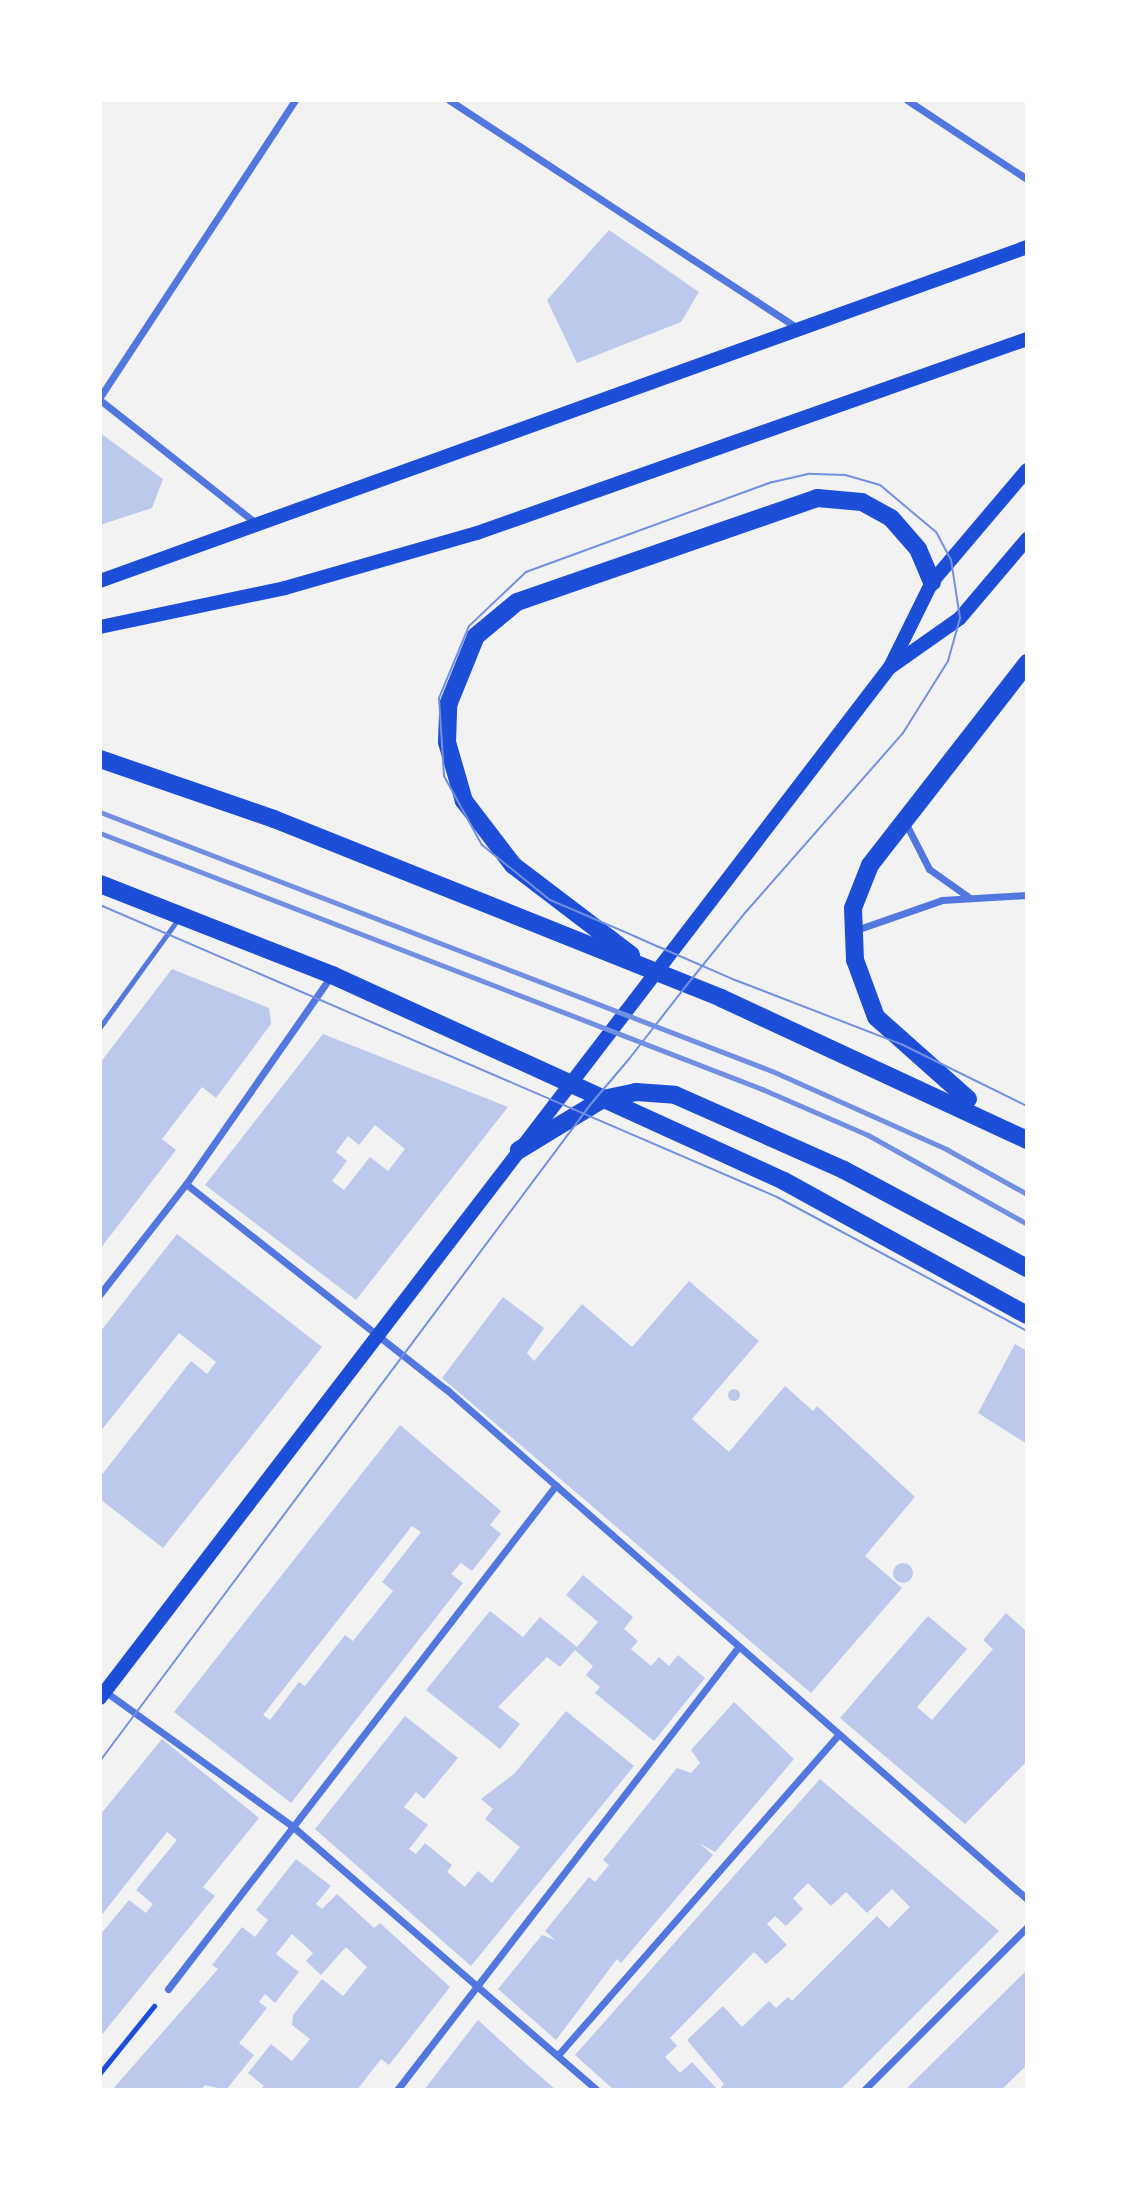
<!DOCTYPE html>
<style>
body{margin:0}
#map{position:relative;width:1127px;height:2190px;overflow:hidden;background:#f2f2f2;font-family:"Fira Sans Condensed",sans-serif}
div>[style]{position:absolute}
.building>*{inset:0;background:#bdc9ec}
.round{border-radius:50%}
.path>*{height:4.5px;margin:-2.25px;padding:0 2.25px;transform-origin:2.25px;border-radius:2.25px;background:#1d4ed8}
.service>*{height:5px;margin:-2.5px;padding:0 2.5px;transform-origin:2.5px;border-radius:2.5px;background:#5277de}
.minor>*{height:7px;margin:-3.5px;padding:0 3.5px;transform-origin:3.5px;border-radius:3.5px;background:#5277de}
.secondary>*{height:14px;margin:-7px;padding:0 7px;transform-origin:7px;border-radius:7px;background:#1d4ed8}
.primary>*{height:18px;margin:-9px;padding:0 9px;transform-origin:9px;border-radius:9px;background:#1d4ed8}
.tram>*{height:2px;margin:-1px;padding:0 1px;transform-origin:1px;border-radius:1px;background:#7290e2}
.rail>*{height:5px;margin:-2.5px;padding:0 2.5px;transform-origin:2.5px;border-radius:2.5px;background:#7290e2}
span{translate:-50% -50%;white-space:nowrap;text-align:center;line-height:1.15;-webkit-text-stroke:5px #fff;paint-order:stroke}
.frame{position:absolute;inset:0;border:102px solid #fff;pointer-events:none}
</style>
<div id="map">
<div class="building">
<div style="clip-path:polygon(609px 230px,699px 292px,681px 322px,577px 363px,547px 300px)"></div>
<div style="clip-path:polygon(100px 433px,163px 479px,152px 508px,100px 525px)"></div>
<div style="clip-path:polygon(172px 969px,269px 1008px,271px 1024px,216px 1098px,202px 1087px,162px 1139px,176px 1150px,100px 1249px,100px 1063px)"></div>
<div style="clip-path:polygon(evenodd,323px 1034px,508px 1107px,356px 1300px,205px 1185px,323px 1034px,375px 1125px,405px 1149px,388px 1171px,370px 1157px,344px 1190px,332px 1181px,347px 1161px,336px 1152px,348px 1136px,359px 1145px,375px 1125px)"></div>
<div style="clip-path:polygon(177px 1234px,322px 1347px,163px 1548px,100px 1499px,100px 1477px,191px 1361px,207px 1374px,216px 1362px,179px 1333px,100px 1432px,100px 1332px)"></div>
<div style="clip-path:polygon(689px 1281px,759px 1341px,692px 1419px,729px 1452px,785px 1386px,813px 1411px,817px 1406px,915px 1497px,865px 1556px,902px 1588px,811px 1693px,442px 1378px,503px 1297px,544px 1328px,527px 1353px,534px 1361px,582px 1304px,632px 1347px)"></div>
<div style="clip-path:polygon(1015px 1344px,1027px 1351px,1027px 1444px,978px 1413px)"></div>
<div class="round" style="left:728px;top:1389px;width:12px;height:12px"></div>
<div style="clip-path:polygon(evenodd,400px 1425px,501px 1511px,490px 1525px,501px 1534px,472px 1571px,461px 1563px,451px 1574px,463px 1583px,291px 1803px,174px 1712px,400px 1425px,412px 1526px,421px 1532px,382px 1582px,393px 1591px,353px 1641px,345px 1635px,305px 1686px,299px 1682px,270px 1720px,263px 1715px,412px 1526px)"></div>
<div class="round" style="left:893px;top:1563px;width:20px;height:20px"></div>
<div style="clip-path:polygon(583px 1575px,633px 1617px,624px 1629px,638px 1641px,631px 1649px,651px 1666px,659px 1657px,669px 1666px,678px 1655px,705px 1678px,654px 1741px,595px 1693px,600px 1687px,586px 1675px,593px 1666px,575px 1650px,560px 1667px,547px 1657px,498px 1707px,520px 1724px,500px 1749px,426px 1690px,490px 1611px,523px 1637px,540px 1617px,577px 1647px,598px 1622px,566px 1595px)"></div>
<div style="clip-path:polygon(1006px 1613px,1027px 1632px,1027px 1761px,965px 1824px,840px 1718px,928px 1616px,967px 1649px,917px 1707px,932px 1720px,993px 1649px,983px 1640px)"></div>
<div style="clip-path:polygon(734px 1702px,794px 1759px,715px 1852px,699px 1843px,713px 1855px,621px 1963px,617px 1959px,556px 2040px,498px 1989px,542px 1935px,555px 1940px,545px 1931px,589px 1877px,595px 1882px,609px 1865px,603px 1860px,677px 1768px,691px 1773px,700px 1763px,691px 1750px)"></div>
<div style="clip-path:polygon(566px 1711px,634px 1766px,471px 1966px,315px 1829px,405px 1716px,458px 1758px,424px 1799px,416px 1792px,404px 1807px,428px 1825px,409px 1849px,416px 1854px,425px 1843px,452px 1865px,447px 1872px,465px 1887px,478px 1871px,492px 1883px,520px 1847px,485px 1819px,493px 1809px,481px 1799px,514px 1774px)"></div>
<div style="clip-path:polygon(162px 1739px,259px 1818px,203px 1887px,215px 1896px,100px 2037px,100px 1935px,129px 1900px,146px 1913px,153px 1904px,136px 1890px,177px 1840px,167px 1832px,100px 1917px,100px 1815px)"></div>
<div style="clip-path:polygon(820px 1779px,999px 1931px,840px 2090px,719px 2090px,724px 2084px,687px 2040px,723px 2006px,742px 2027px,769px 2001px,776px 2008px,788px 1997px,792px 2001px,877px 1916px,889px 1928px,910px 1907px,892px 1889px,867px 1913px,846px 1892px,831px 1906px,808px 1883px,793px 1898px,803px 1909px,786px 1926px,775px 1916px,767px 1924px,787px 1945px,766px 1964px,754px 1952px,670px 2038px,677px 2046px,665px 2057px,680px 2073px,692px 2062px,718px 2090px,614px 2090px,575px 2055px)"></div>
<div style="clip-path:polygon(296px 1859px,331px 1886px,316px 1904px,322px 1909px,337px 1894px,374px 1928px,380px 1923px,450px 1987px,389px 2065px,381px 2059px,357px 2090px,260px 2090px,264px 2086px,248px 2073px,271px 2044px,292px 2061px,310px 2039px,292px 2025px,293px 2015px,322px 1979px,343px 1996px,367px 1967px,346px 1947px,321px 1975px,306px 1961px,313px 1953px,292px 1934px,276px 1954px,299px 1972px,275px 2003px,265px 1994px,259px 2002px,267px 2008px,239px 2043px,254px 2055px,226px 2090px,205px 2085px,201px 2090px,112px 2090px,218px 1969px,212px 1965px,242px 1927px,255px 1937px,268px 1920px,256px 1910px)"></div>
<div style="clip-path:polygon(1027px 1970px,1027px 2065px,1001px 2090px,905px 2090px)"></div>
<div style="clip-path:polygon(478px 2020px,525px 2063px,556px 2090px,424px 2090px)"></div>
</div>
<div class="path">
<div style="left:100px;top:2073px;width:86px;rotate:-51.1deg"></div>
</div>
<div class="service">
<div style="left:100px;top:1027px;width:135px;rotate:-54.1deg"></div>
</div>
<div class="minor">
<div style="left:449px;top:100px;width:416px;rotate:33.2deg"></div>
<div style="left:907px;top:100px;width:144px;rotate:33.4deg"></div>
<div style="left:100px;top:397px;width:355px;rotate:-56.7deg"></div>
<div style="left:100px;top:400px;width:200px;rotate:38.3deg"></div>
<div style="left:905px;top:822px;width:53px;rotate:62.9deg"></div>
<div style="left:929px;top:869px;width:47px;rotate:35.4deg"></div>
<div style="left:856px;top:930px;width:91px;rotate:-19.2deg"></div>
<div style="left:942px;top:900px;width:85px;rotate:-3.4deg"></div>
<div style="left:186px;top:1184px;width:331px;rotate:38.3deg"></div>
<div style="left:446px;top:1389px;width:773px;rotate:41.28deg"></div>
<div style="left:100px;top:1294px;width:140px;rotate:-52deg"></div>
<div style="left:186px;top:1184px;width:255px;rotate:-55.1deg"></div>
<div style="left:103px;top:1690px;width:231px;rotate:35.7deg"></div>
<div style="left:291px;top:1825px;width:405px;rotate:40.9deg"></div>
<div style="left:168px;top:1989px;width:636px;rotate:-52.41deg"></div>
<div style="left:558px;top:2055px;width:425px;rotate:-48.8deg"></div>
<div style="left:397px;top:2090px;width:560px;rotate:-52.39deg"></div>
<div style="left:864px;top:2090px;width:231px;rotate:-45deg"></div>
</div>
<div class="secondary">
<div style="left:100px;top:581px;width:985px;rotate:-19.81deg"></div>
<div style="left:100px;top:627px;width:189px;rotate:-11.9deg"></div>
<div style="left:285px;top:588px;width:200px;rotate:-16deg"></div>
<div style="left:477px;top:533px;width:583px;rotate:-19.43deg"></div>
<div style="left:892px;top:666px;width:83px;rotate:-35.2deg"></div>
<div style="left:960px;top:618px;width:104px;rotate:-49.7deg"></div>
<div style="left:100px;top:1698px;width:1299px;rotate:-52.54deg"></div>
<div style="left:890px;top:667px;width:95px;rotate:-63.7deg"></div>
<div style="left:932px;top:582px;width:147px;rotate:-49.7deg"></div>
</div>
<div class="primary">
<div style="left:100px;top:759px;width:184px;rotate:19deg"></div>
<div style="left:274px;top:819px;width:482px;rotate:21.8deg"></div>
<div style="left:721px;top:998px;width:337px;rotate:24.9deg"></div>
<div style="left:100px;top:884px;width:249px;rotate:21.4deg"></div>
<div style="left:332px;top:975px;width:497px;rotate:24.5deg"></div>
<div style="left:784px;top:1181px;width:277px;rotate:28.9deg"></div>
<div style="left:631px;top:955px;width:148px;rotate:-142.7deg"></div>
<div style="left:513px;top:865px;width:81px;rotate:-127.4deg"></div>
<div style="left:464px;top:801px;width:61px;rotate:-106.1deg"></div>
<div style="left:447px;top:742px;width:37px;rotate:-88deg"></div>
<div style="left:448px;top:705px;width:74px;rotate:-67.9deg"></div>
<div style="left:476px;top:636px;width:53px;rotate:-39.7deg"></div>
<div style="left:517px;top:602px;width:318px;rotate:-19.1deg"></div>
<div style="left:817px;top:498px;width:45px;rotate:5.1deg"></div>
<div style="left:862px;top:502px;width:33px;rotate:29deg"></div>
<div style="left:891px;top:518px;width:41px;rotate:48.9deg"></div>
<div style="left:918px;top:549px;width:36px;rotate:67deg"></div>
<div style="left:968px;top:1099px;width:123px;rotate:-138.3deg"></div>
<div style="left:876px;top:1017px;width:61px;rotate:-110.2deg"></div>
<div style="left:855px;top:960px;width:52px;rotate:-92.2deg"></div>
<div style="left:853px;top:908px;width:46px;rotate:-68.4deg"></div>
<div style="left:870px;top:865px;width:256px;rotate:-52.1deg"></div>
<div style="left:519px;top:1150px;width:98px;rotate:-31.3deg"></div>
<div style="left:603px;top:1099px;width:34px;rotate:-12deg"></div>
<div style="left:636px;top:1092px;width:39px;rotate:4deg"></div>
<div style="left:675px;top:1095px;width:185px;rotate:23.9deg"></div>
<div style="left:844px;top:1170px;width:208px;rotate:28.2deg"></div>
</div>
<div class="tram">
<div style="left:100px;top:905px;width:737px;rotate:23.33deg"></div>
<div style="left:777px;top:1197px;width:284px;rotate:28.2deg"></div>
<div style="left:100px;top:1761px;width:819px;rotate:-53.24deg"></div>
<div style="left:590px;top:1105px;width:60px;rotate:-49.7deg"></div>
<div style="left:629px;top:1059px;width:93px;rotate:-52deg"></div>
<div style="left:686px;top:986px;width:92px;rotate:-51.1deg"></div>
<div style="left:744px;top:914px;width:241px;rotate:-48.7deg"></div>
<div style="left:903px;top:733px;width:85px;rotate:-58deg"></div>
<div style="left:948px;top:661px;width:45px;rotate:-74.4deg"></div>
<div style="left:960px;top:618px;width:59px;rotate:-98.8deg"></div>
<div style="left:951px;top:560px;width:32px;rotate:-118deg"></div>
<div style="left:936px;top:532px;width:73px;rotate:-140deg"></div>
<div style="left:880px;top:485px;width:36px;rotate:-164deg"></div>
<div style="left:845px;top:475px;width:37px;rotate:-178deg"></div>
<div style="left:808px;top:474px;width:37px;rotate:167deg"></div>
<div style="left:772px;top:482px;width:262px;rotate:159.9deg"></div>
<div style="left:526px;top:572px;width:79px;rotate:136.5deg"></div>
<div style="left:469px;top:626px;width:78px;rotate:112.6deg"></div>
<div style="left:439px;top:698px;width:78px;rotate:86.3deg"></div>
<div style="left:444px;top:776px;width:79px;rotate:61.2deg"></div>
<div style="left:482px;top:845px;width:87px;rotate:39deg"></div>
<div style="left:550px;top:900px;width:28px;rotate:23deg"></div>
<div style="left:576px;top:911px;width:63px;rotate:23.3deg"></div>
<div style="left:634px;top:936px;width:27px;rotate:24deg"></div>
<div style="left:659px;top:947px;width:83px;rotate:23.5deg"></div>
<div style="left:735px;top:980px;width:178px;rotate:21.1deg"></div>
<div style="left:901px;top:1044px;width:140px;rotate:26.2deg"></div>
</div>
<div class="rail">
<div style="left:100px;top:812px;width:720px;rotate:21.08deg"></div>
<div style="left:772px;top:1071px;width:191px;rotate:24.1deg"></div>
<div style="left:946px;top:1149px;width:93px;rotate:29.1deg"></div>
<div style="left:100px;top:833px;width:710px;rotate:21.14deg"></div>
<div style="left:762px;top:1089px;width:116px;rotate:23.5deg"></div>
<div style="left:868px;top:1135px;width:182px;rotate:29.2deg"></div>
</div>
<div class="frame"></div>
</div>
